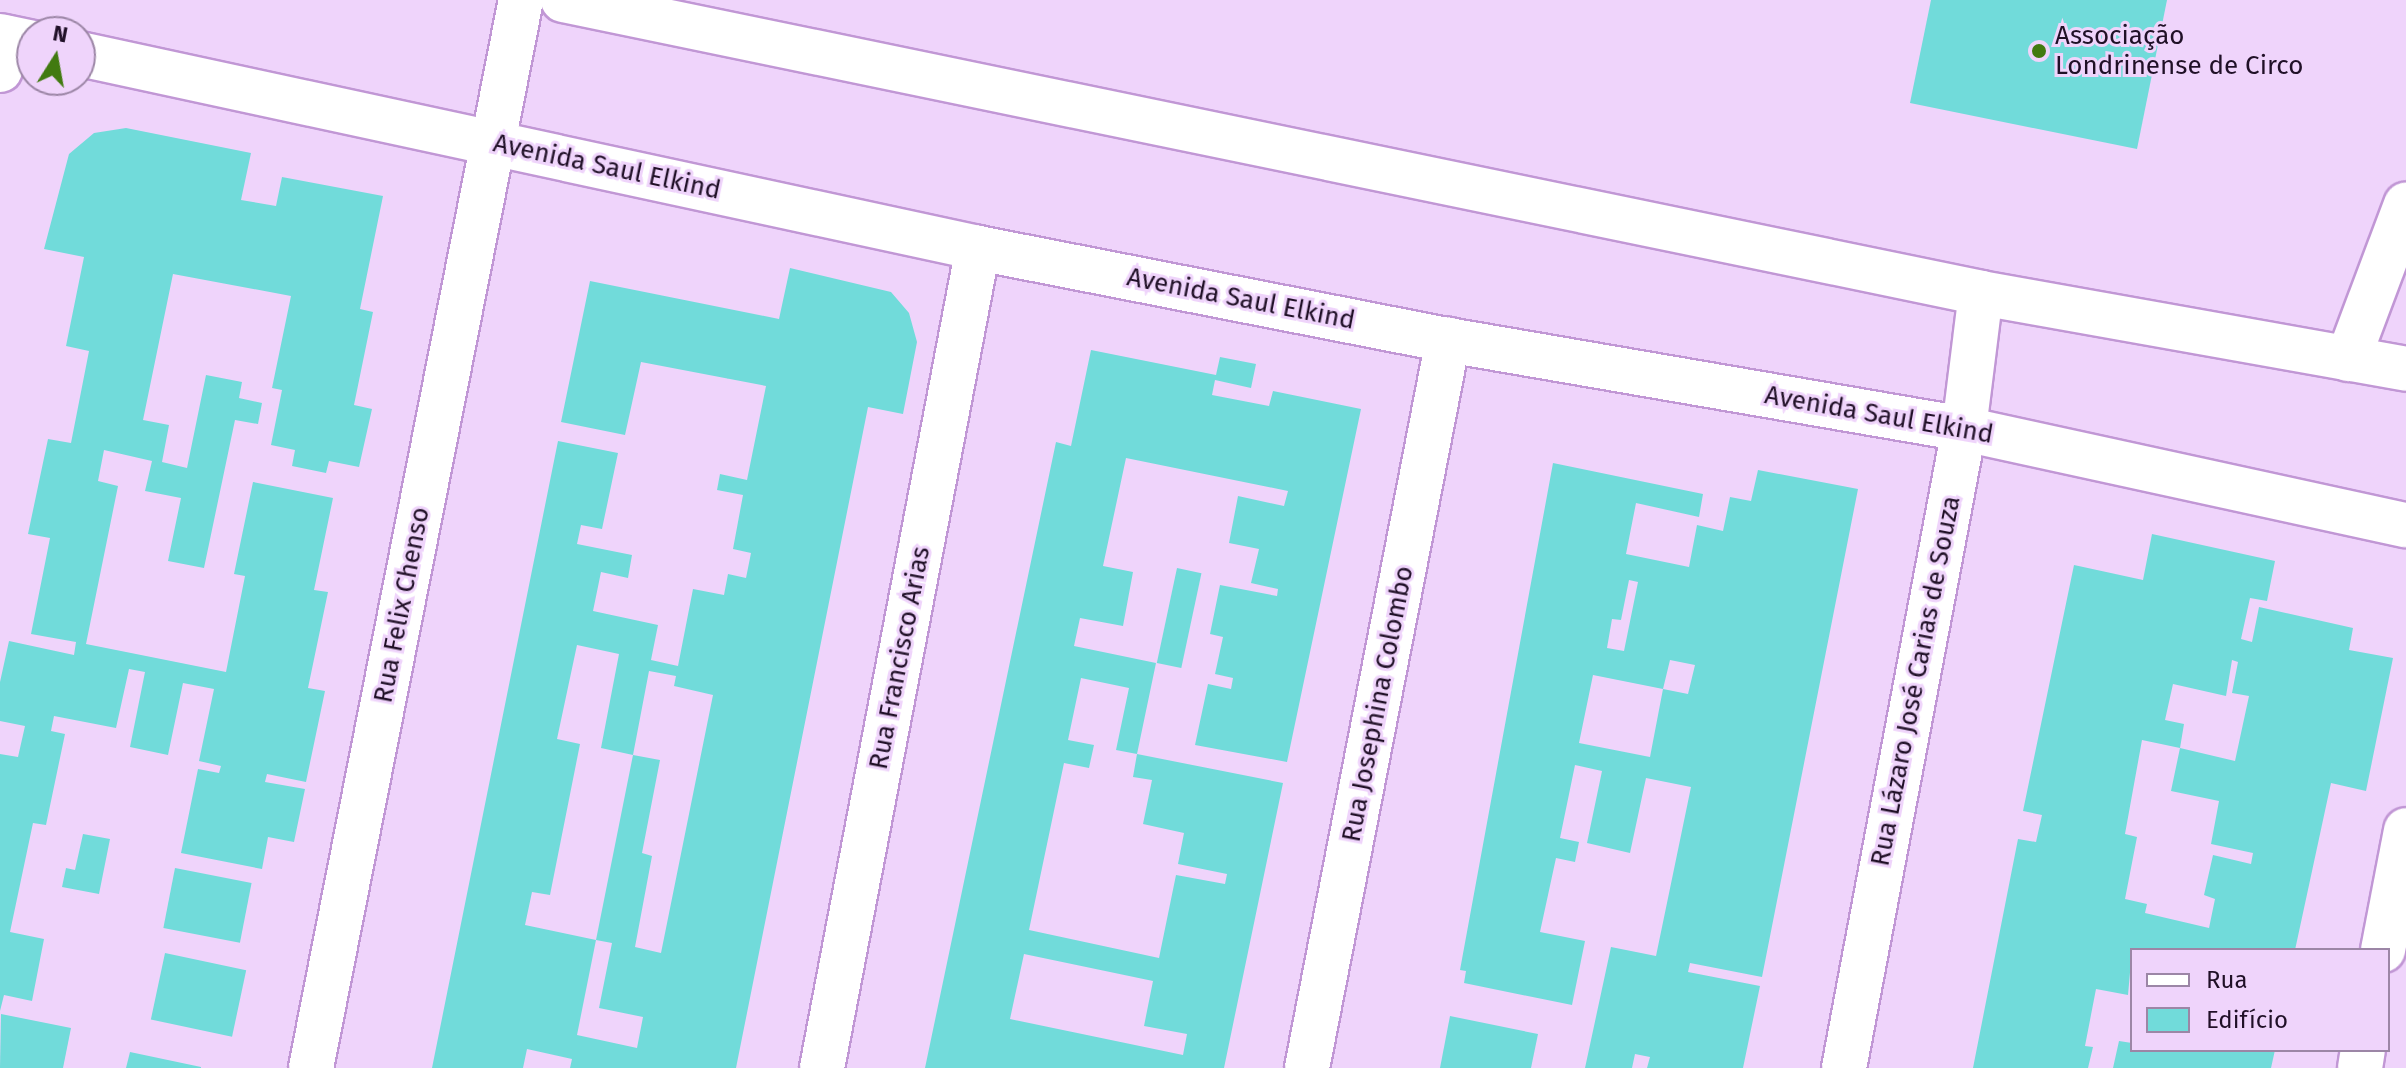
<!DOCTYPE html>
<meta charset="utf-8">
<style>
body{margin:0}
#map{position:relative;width:2406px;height:1068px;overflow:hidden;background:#efd4fb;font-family:"Fira Sans",sans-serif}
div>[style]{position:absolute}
.building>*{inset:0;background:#71dbda;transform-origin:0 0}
.roads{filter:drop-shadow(2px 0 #c197d5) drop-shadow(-2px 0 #c197d5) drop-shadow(0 2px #c197d5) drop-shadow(0 -2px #c197d5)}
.street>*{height:44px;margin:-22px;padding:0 22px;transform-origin:22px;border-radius:22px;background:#fff}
.secondary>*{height:44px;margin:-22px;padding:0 22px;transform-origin:22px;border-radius:22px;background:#fff}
.dots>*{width:22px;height:22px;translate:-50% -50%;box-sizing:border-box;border:4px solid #efd4fb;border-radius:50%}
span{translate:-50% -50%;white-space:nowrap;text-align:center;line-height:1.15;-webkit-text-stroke:6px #efd4fb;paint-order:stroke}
.poi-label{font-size:26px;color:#201027}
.left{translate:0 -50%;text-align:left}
.street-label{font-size:26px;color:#201027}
.legend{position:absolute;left:2130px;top:948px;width:260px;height:104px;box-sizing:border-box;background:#efd4fb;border:2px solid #9c86a6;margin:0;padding:10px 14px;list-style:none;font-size:24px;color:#201027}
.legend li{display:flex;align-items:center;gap:16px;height:40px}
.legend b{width:40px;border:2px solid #9c86a6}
.north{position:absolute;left:16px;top:16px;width:80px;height:80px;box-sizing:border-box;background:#efd4fb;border:2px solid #9c86a6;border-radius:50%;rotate:11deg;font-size:22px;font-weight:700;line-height:32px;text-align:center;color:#201027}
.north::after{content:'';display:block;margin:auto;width:28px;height:36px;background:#417a10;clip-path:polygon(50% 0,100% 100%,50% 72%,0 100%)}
</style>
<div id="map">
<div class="building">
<div style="clip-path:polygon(1931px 0,2167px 0,2137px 149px,1910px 103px)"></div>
<div style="clip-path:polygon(126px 128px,251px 153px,241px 200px,276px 206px,282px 177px,383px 196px,360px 309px,373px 312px,354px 405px,372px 409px,359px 467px,329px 461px,326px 473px,292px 466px,295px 450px,271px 445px,282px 390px,272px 388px,291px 296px,173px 274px,143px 420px,169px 425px,162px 462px,187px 468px,206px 375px,242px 382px,239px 398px,262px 403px,258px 424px,235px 420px,204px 568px,168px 561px,181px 498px,145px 491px,152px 461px,104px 450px,98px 481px,118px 486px,86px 644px,226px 672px,245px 576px,234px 574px,253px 482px,333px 498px,314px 590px,328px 592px,308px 688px,325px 691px,306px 782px,267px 774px,265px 782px,305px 789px,294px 842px,268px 837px,262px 869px,181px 853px,198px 769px,219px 773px,221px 766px,199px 761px,214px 689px,183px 683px,168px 755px,130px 747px,145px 672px,129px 669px,116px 728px,54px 716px,51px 731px,65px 734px,46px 825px,33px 823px,10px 932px,44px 939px,32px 1001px,4px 995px,0 1011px,0 754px,18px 757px,25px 726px,0 721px,0 682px,9px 641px,74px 655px,76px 642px,31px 634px,50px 538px,28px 534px,48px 439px,71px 443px,89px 351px,66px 346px,84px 257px,44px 249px,69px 154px,94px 133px)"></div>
<div style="clip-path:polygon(evenodd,790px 268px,891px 292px,909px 313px,917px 342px,903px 414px,868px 407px,736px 1068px,570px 1068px,572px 1059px,527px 1049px,523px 1068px,432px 1068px,558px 441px,618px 453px,602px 529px,581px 525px,577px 544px,632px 555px,628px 578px,601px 572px,593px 611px,658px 625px,651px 660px,678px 666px,693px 589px,724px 595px,728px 574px,746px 578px,751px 553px,733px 549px,743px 495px,717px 490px,720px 474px,747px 480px,766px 386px,641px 362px,625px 435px,561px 422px,590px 281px,779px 319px,790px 268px,577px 645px,619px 654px,601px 748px,633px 755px,649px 671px,676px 676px,674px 686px,713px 695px,661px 953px,635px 947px,652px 856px,642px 853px,660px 760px,633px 755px,596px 940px,612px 943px,599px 1008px,643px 1017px,637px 1048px,577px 1035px,596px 940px,525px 925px,532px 892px,550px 895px,580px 744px,557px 739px,577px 645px)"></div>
<div style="clip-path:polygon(evenodd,1091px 350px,1216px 375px,1220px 357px,1256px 364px,1251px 388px,1215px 380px,1212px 395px,1269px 406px,1273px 391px,1361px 409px,1287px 762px,1195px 745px,1208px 684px,1231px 689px,1233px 678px,1215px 674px,1223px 637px,1210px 634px,1220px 585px,1277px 596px,1278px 589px,1251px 583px,1259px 549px,1229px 543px,1238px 496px,1284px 506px,1288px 491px,1126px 458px,1103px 566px,1133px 572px,1123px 626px,1080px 618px,1074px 646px,1156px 663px,1137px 754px,1116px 750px,1129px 688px,1081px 678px,1068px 740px,1094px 745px,1089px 768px,1064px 763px,1029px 930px,1159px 958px,1176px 875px,1225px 884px,1227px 874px,1178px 864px,1184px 833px,1143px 824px,1152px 780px,1133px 777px,1137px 754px,1283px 783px,1224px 1068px,925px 1068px,1056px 442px,1071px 446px,1091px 350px,1024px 954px,1153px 981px,1144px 1026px,1187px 1034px,1183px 1055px,1010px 1019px,1024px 954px)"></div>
<div style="clip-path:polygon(evenodd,1553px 463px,1703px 494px,1699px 517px,1636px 503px,1626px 554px,1689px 567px,1697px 525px,1723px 531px,1730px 497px,1751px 501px,1758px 470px,1858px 489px,1762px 977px,1690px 963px,1688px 972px,1760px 986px,1743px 1068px,1647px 1068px,1650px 1057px,1635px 1054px,1632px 1068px,1585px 1068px,1611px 947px,1656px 956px,1691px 787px,1646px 778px,1630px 853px,1587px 843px,1602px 771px,1575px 765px,1560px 838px,1579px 842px,1575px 862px,1556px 858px,1540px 932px,1585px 941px,1572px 1005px,1464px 983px,1466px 971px,1460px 970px,1553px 463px,1629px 580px,1638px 582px,1624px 651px,1607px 648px,1612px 619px,1621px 620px,1629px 580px,1553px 463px,1670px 660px,1695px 665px,1688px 694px,1663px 689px,1670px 660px,1553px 463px,1593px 675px,1663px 689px,1650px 757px,1579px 743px,1593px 675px)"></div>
<div style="clip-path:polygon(evenodd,2152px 534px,2275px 561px,2267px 601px,2250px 598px,2241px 639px,2252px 642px,2259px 607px,2353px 628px,2349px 650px,2393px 658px,2366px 791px,2331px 783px,2295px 950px,2132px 950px,2128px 995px,2096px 989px,2085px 1046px,2093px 1047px,2088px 1068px,1973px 1068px,2018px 839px,2036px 842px,2042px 815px,2023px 811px,2074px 565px,2143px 580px,2152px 534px,2232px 660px,2238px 662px,2232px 693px,2249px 696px,2235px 761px,2180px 748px,2171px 791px,2219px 801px,2211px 844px,2253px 853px,2251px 864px,2213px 855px,2204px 895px,2215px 899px,2209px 928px,2145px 913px,2147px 904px,2125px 899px,2137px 837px,2125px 834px,2142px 740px,2180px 748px,2184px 724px,2165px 720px,2173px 684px,2226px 696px,2232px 660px)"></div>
<div style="left:1177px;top:568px;width:25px;height:97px;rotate:12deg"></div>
<div style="clip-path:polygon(83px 834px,110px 839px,99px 894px,62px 887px,66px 868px,75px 870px)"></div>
<div style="left:175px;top:868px;width:78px;height:61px;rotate:11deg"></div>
<div style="left:165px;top:953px;width:83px;height:68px;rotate:12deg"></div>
<div style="clip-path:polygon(1px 1014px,71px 1028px,63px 1068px,0 1068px)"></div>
<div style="clip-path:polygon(1450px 1016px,1538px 1034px,1531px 1068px,1440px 1068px)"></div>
<div style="clip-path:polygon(2119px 1041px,2132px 1043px,2132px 1050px,2275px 1050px,2271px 1068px,2113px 1068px)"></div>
<div style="clip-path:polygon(130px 1052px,201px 1067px,201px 1068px,126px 1068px)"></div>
</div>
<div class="roads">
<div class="street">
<div style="left:0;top:70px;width:33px;rotate:-79deg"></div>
<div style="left:2348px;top:359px;width:165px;rotate:-69.4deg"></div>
<div style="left:2383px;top:950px;width:122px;rotate:-79.1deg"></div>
<div style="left:311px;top:1068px;width:1088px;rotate:-78.88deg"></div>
<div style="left:822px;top:1068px;width:835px;rotate:-79.23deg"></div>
<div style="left:1307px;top:1068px;width:742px;rotate:-79.04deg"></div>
<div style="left:1844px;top:1068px;width:650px;rotate:-79.36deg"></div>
<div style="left:1964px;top:429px;width:137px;rotate:-82.9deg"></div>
<div style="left:2360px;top:1068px;width:18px;rotate:-81deg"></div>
</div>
<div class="secondary">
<div style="left:563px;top:0;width:1448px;rotate:11.67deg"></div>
<div style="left:1981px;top:293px;width:432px;rotate:10.1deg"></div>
<div style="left:0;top:36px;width:33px;rotate:12deg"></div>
<div style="left:80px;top:54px;width:919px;rotate:12.19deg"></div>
<div style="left:978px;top:248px;width:479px;rotate:11.1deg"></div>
<div style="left:1448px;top:340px;width:524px;rotate:9.79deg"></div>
<div style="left:1964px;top:429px;width:452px;rotate:12.3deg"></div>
</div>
</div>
<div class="dots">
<div style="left:2039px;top:51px;background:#417a10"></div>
</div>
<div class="poi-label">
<span class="left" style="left:2055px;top:51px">Associação<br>Londrinense de Circo</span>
</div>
<div class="street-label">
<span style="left:607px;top:167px;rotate:12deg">Avenida Saul Elkind</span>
<span style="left:1241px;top:299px;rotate:11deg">Avenida Saul Elkind</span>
<span style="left:1879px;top:415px;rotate:10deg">Avenida Saul Elkind</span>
<span style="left:402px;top:605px;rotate:-79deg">Rua Felix Chenso</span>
<span style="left:900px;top:658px;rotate:-79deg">Rua Francisco Arias</span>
<span style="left:1916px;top:681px;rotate:-79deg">Rua Lázaro José Carias de Souza</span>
<span style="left:1378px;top:704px;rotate:-79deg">Rua Josephina Colombo</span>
</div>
<ul class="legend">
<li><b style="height:10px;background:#fff"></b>Rua</li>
<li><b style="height:22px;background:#71dbda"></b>Edifício</li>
</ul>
<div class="north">N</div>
</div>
